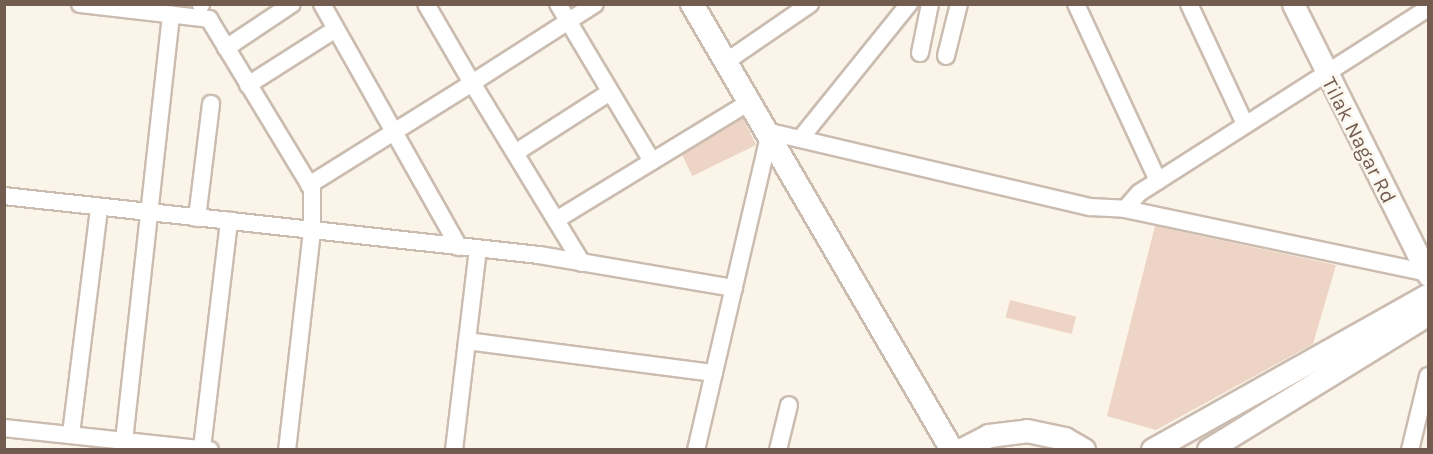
<!DOCTYPE html>
<style>
body{margin:0}
#map{position:relative;width:1433px;height:454px;overflow:hidden;background:#faf4e9;font-family:Karla,sans-serif}
div>[style]{position:absolute}
.building>*{inset:0;background:#edd4c4;transform-origin:0 0}
.roads{filter:drop-shadow(2px 0 #cbbcb0) drop-shadow(-2px 0 #cbbcb0) drop-shadow(0 2px #cbbcb0) drop-shadow(0 -2px #cbbcb0)}
.minor>*{height:16px;margin:-8px;padding:0 8px;transform-origin:8px;border-radius:8px;background:#fff}
.tertiary>*{height:21px;margin:-10.5px;padding:0 10.5px;transform-origin:10.5px;border-radius:10.5px;background:#fff}
.secondary>*{height:22px;margin:-11px;padding:0 11px;transform-origin:11px;border-radius:11px;background:#fff}
span{translate:-50% -50%;white-space:nowrap;text-align:center;line-height:1.15;-webkit-text-stroke:5px #fdf8ef;paint-order:stroke}
.street-label{font-size:21px;color:#725c4f}
.frame{position:absolute;inset:0;border:6px solid #725c4f;pointer-events:none}
</style>
<div id="map">
<div class="building">
<div style="left:743px;top:118px;width:30px;height:71px;rotate:64deg"></div>
<div style="clip-path:polygon(1155px 226px,1336px 265px,1313px 344px,1156px 430px,1107px 416px)"></div>
<div style="left:1010px;top:300px;width:68px;height:18px;rotate:14deg"></div>
</div>
<div class="roads">
<div class="minor">
<div style="left:80px;top:4px;width:130px;rotate:6.6deg"></div>
<div style="left:209px;top:19px;width:199px;rotate:58.8deg"></div>
<div style="left:312px;top:189px;width:42px;rotate:90deg"></div>
<div style="left:312px;top:231px;width:220px;rotate:96.5deg"></div>
<div style="left:322px;top:4px;width:279px;rotate:60.6deg"></div>
<div style="left:558px;top:4px;width:183px;rotate:59.1deg"></div>
<div style="left:1076px;top:4px;width:195px;rotate:65.1deg"></div>
<div style="left:1189px;top:4px;width:132px;rotate:65deg"></div>
<div style="left:201px;top:5px;width:1px;rotate:-90deg"></div>
<div style="left:226px;top:48px;width:79px;rotate:-33.7deg"></div>
<div style="left:920px;top:53px;width:50px;rotate:-78.5deg"></div>
<div style="left:946px;top:56px;width:54px;rotate:-76deg"></div>
<div style="left:727px;top:61px;width:101px;rotate:-34.5deg"></div>
<div style="left:248px;top:85px;width:104px;rotate:-32.5deg"></div>
<div style="left:800px;top:139px;width:174px;rotate:-51.1deg"></div>
<div style="left:515px;top:153px;width:113px;rotate:-32.7deg"></div>
<div style="left:309px;top:185px;width:192px;rotate:-32deg"></div>
<div style="left:472px;top:83px;width:91px;rotate:-120.2deg"></div>
<div style="left:4px;top:196px;width:538px;rotate:6.29deg"></div>
<div style="left:539px;top:255px;width:198px;rotate:9.6deg"></div>
<div style="left:1125px;top:209px;width:21px;rotate:-49deg"></div>
<div style="left:1139px;top:193px;width:343px;rotate:-32.6deg"></div>
<div style="left:197px;top:218px;width:115px;rotate:-83deg"></div>
<div style="left:556px;top:220px;width:228px;rotate:-31.4deg"></div>
<div style="left:582px;top:263px;width:211px;rotate:-121.4deg"></div>
<div style="left:472px;top:83px;width:146px;rotate:-32.7deg"></div>
<div style="left:467px;top:341px;width:249px;rotate:7.4deg"></div>
<div style="left:4px;top:428px;width:207px;rotate:6.1deg"></div>
<div style="left:71px;top:434px;width:228px;rotate:-82.9deg"></div>
<div style="left:124px;top:441px;width:429px;rotate:-83.7deg"></div>
<div style="left:202px;top:448px;width:229px;rotate:-83.2deg"></div>
<div style="left:454px;top:450px;width:202px;rotate:-83.2deg"></div>
<div style="left:696px;top:450px;width:326px;rotate:-76.9deg"></div>
<div style="left:770px;top:132px;width:329px;rotate:13.2deg"></div>
<div style="left:1090px;top:207px;width:35px;rotate:3deg"></div>
<div style="left:1125px;top:209px;width:310px;rotate:11.9deg"></div>
<div style="left:778px;top:450px;width:46px;rotate:-76.3deg"></div>
<div style="left:1410px;top:450px;width:76px;rotate:-76.3deg"></div>
</div>
<div class="tertiary">
<div style="left:1293px;top:4px;width:303px;rotate:63.5deg"></div>
</div>
<div class="secondary">
<div style="left:692px;top:4px;width:516px;rotate:59.76deg"></div>
<div style="left:962px;top:450px;width:30px;rotate:-27deg"></div>
<div style="left:989px;top:436px;width:38px;rotate:-7deg"></div>
<div style="left:1027px;top:431px;width:39px;rotate:12deg"></div>
<div style="left:1065px;top:439px;width:22px;rotate:30deg"></div>
<div style="left:1153px;top:450px;width:314px;rotate:-29.3deg"></div>
<div style="left:1209px;top:450px;width:257px;rotate:-31.7deg"></div>
</div>
</div>
<div class="street-label">
<span style="left:1359px;top:140px;rotate:63deg">Tilak Nagar Rd</span>
</div>
<div class="frame"></div>
</div>
